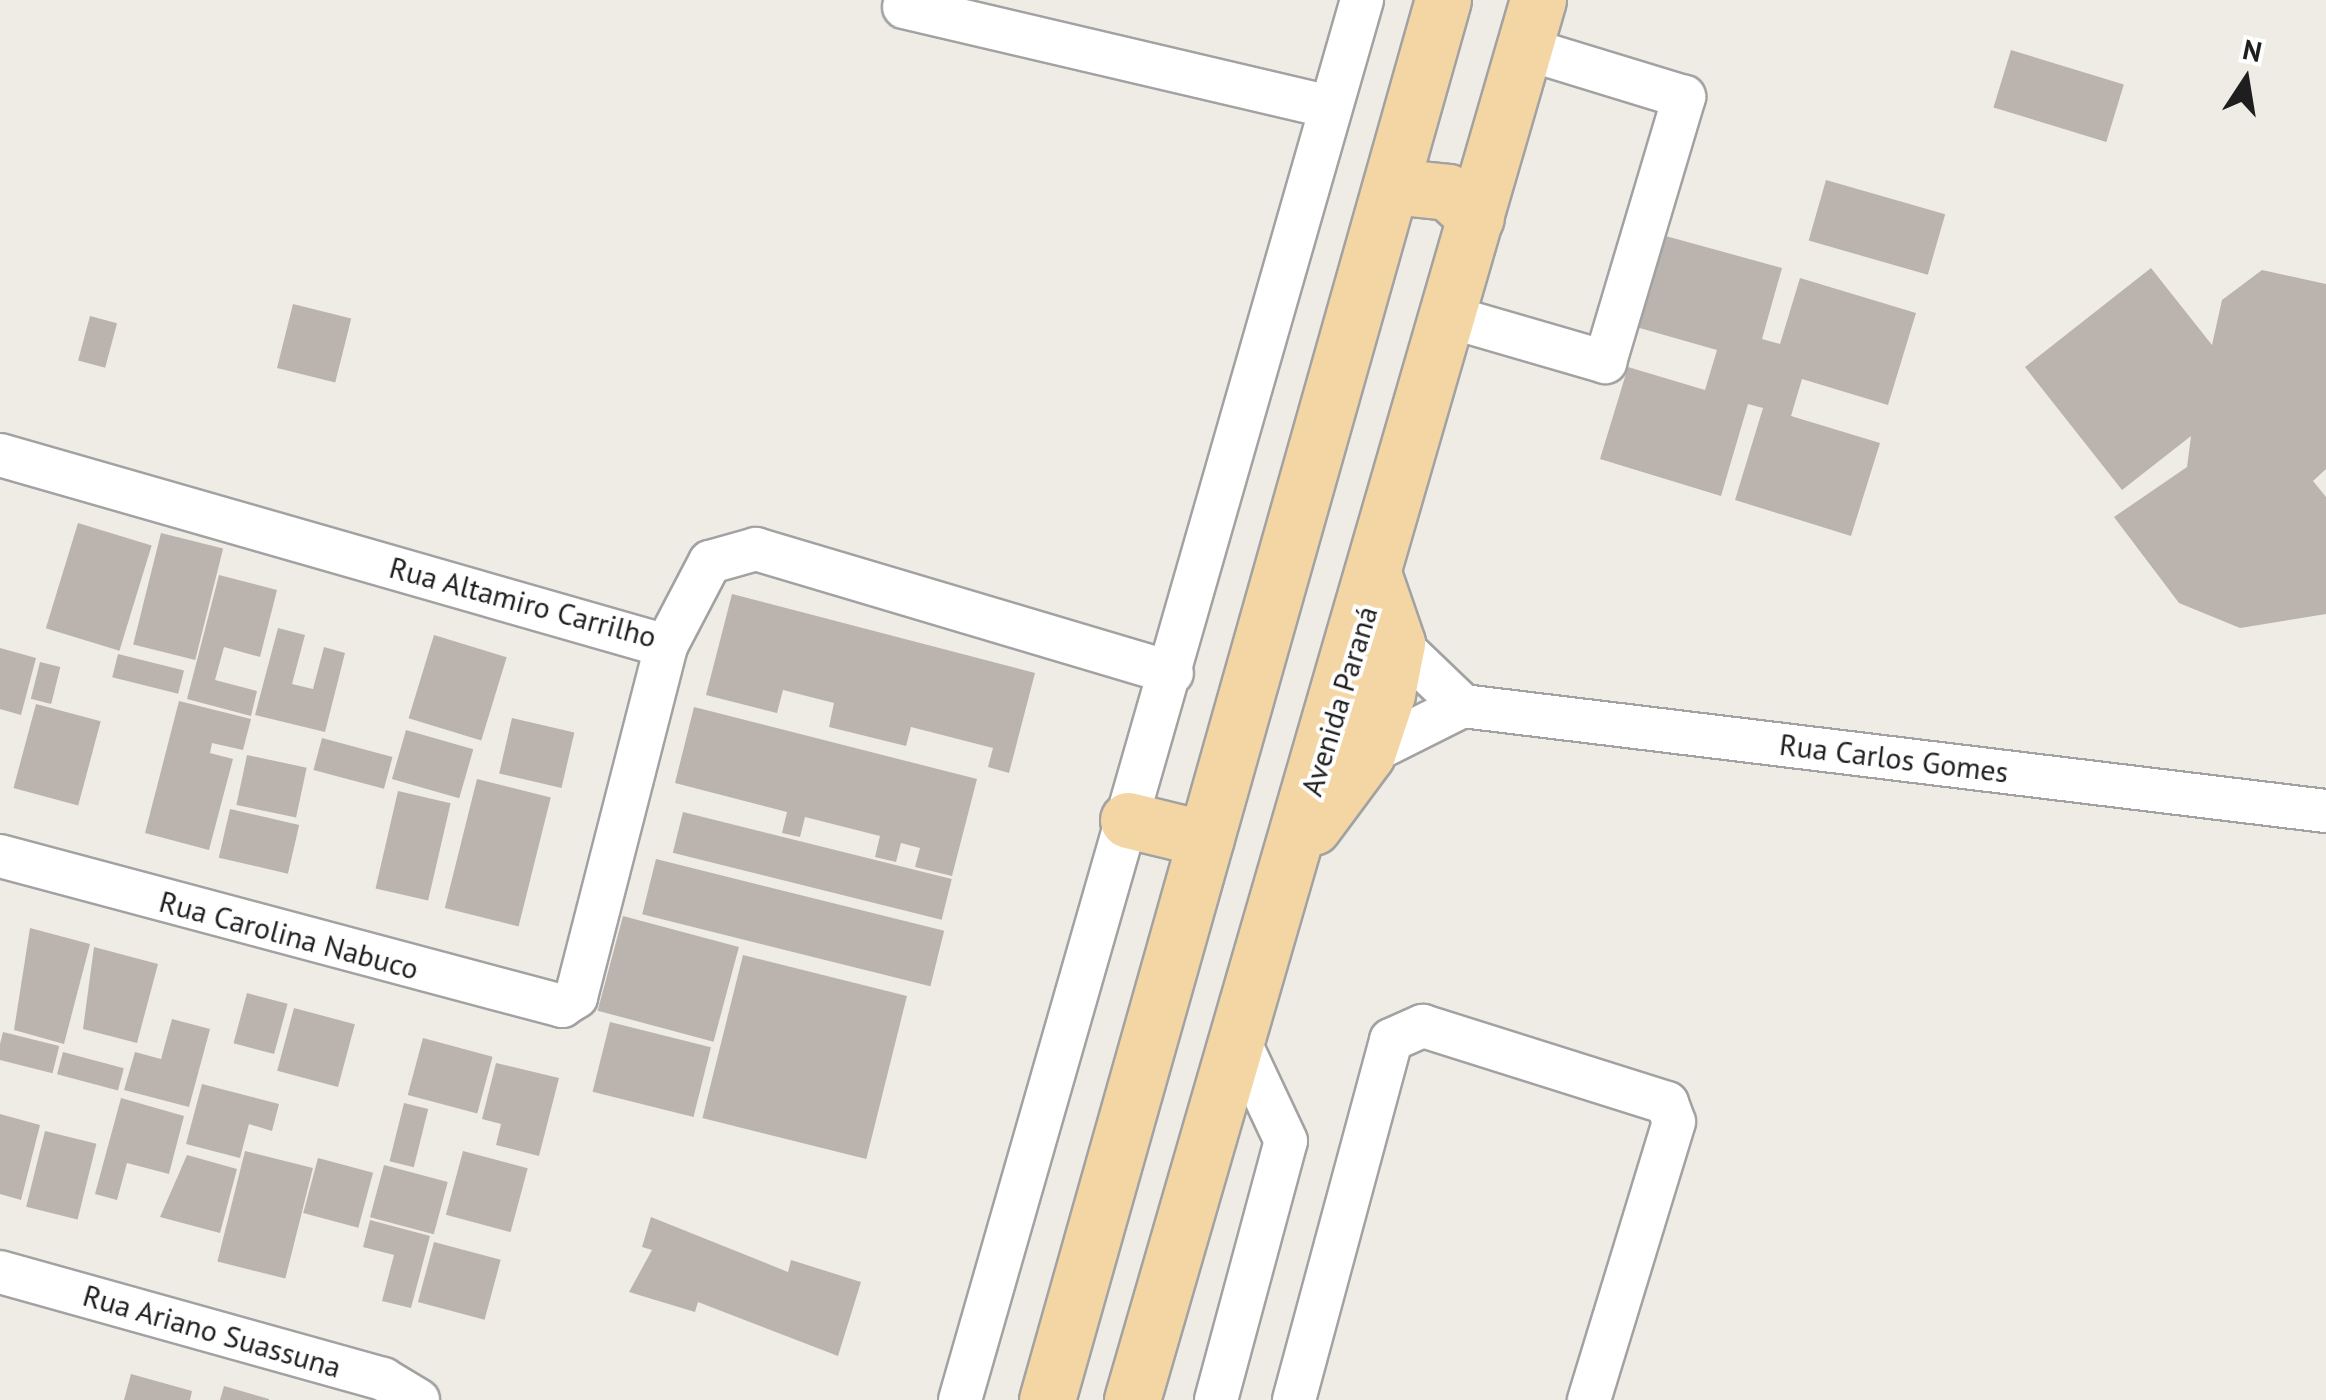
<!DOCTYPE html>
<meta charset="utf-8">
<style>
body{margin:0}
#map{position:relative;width:2326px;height:1400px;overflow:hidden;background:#eeece5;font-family:"PT Sans",sans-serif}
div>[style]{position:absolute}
.building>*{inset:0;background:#bbb4ae;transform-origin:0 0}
.roads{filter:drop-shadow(2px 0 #a2a2a2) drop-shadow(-2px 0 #a2a2a2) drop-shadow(0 2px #a2a2a2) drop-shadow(0 -2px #a2a2a2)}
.minor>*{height:42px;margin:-21px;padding:0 21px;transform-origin:21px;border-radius:21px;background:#fff}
.major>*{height:55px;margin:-27.5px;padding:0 27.5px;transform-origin:27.5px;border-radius:27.5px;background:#f4d6a4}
span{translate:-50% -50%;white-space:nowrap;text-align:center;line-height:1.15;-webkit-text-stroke:8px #fff;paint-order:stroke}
.street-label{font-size:30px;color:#1e1e1e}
.north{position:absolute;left:2196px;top:30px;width:100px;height:100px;-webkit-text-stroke:8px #fff;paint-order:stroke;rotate:12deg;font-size:28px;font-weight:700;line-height:40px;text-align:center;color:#1e1e1e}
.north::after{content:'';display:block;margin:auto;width:35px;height:45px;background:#1e1e1e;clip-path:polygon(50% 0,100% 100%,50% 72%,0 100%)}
</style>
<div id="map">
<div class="building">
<div style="left:2011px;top:50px;width:118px;height:60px;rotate:17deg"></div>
<div style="left:1826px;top:180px;width:124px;height:63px;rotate:16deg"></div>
<div style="clip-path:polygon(1662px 235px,1782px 268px,1762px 339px,1780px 344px,1800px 278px,1916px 313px,1888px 405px,1802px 379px,1791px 416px,1880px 443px,1851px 536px,1735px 500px,1763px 408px,1748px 404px,1721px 496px,1600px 459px,1628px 367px,1705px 390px,1717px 350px,1636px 327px)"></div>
<div style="clip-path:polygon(2151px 268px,2212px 345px,2222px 300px,2262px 270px,2326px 284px,2326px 469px,2313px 481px,2326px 497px,2326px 614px,2240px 628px,2179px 603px,2114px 517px,2187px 467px,2191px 436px,2122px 490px,2025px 367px)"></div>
<div style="left:293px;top:304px;width:60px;height:66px;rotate:14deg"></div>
<div style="left:90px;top:316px;width:28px;height:46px;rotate:15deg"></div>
<div style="left:78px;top:523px;width:77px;height:110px;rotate:17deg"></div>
<div style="left:161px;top:533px;width:64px;height:115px;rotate:14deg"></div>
<div style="clip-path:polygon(219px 575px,277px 590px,260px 657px,224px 647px,215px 680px,257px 691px,251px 716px,187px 699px)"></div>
<div style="clip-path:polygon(732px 594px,1035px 673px,1009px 773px,988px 767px,993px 748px,911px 727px,906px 746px,829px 727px,834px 703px,783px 690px,777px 713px,706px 695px)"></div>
<div style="clip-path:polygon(278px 628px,305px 635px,292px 684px,313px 689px,324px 647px,345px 653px,325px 732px,255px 715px)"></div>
<div style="left:434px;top:635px;width:76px;height:87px;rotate:17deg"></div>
<div style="clip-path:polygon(0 648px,36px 658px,21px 715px,0 709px)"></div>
<div style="left:118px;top:654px;width:68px;height:24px;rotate:14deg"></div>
<div style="left:40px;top:662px;width:21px;height:38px;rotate:14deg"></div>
<div style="clip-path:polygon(179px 701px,251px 719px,243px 750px,212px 743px,210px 753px,233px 759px,209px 850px,145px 833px)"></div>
<div style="left:36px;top:704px;width:67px;height:87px;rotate:15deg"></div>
<div style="clip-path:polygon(694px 707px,977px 779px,952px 876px,915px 867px,920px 848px,901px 843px,896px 862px,875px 857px,880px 836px,805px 817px,800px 837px,782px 833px,787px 812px,675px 783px)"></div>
<div style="left:512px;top:718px;width:64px;height:57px;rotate:13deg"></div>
<div style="left:406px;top:730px;width:70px;height:51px;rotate:16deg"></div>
<div style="left:322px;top:738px;width:73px;height:33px;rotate:15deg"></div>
<div style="left:247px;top:755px;width:61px;height:51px;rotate:12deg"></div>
<div style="left:477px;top:779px;width:76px;height:133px;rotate:14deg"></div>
<div style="left:398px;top:791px;width:54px;height:100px;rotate:13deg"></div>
<div style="left:230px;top:809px;width:71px;height:50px;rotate:13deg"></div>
<div style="left:683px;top:812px;width:277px;height:42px;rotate:14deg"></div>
<div style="left:656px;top:859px;width:297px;height:57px;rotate:14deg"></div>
<div style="left:623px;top:916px;width:120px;height:98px;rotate:15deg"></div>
<div style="clip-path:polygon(30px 928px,90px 944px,64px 1044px,14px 1030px)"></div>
<div style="clip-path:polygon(94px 947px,158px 964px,137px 1043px,83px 1029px)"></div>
<div style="left:743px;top:955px;width:169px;height:168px;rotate:14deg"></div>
<div style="left:247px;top:993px;width:42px;height:52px;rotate:15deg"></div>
<div style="left:294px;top:1008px;width:63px;height:65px;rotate:15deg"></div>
<div style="clip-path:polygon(172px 1019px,210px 1029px,189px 1107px,124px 1090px,135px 1052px,161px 1059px)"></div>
<div style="left:610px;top:1022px;width:104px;height:72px;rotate:14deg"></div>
<div style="left:3px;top:1032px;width:58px;height:28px;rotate:14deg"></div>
<div style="left:423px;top:1038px;width:72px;height:59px;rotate:15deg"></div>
<div style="left:63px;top:1052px;width:63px;height:23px;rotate:15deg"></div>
<div style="clip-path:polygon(496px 1063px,559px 1078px,539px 1156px,496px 1145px,501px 1124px,482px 1119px)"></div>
<div style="clip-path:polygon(202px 1084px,279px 1104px,272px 1131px,249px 1124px,240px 1158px,186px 1144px)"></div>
<div style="clip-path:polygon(121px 1098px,184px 1116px,169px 1174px,127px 1163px,117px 1200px,95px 1194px)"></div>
<div style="left:404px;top:1103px;width:25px;height:60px;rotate:14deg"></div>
<div style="clip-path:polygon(0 1114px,40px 1125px,21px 1200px,0 1194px)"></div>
<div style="left:45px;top:1131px;width:53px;height:78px;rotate:14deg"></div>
<div style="left:245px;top:1151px;width:70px;height:114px;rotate:14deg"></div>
<div style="left:463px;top:1151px;width:67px;height:66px;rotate:15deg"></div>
<div style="clip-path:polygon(187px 1155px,237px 1169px,220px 1233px,160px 1217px)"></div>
<div style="left:318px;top:1158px;width:57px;height:57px;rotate:15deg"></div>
<div style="left:384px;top:1165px;width:66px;height:54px;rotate:15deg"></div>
<div style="clip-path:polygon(651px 1217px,788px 1272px,791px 1260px,861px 1282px,838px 1356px,698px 1302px,695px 1312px,629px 1292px,652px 1250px,642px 1247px)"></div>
<div style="clip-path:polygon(370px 1220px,430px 1236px,411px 1308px,382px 1301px,394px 1255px,363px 1247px)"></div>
<div style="left:434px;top:1242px;width:69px;height:62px;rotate:15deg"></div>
<div style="clip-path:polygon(131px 1374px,192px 1391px,190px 1400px,124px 1400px)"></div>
<div style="clip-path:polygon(224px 1386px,269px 1399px,269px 1400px,220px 1400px)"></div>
</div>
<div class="roads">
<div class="minor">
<div style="left:904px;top:7px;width:437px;rotate:13.2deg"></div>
<div style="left:1447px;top:316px;width:165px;rotate:16.2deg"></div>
<div style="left:1605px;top:362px;width:277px;rotate:-73.4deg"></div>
<div style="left:1684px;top:97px;width:167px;rotate:-163deg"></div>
<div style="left:0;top:455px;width:693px;rotate:16deg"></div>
<div style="left:666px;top:646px;width:95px;rotate:-62.4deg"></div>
<div style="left:710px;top:562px;width:48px;rotate:-15.8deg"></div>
<div style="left:756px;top:549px;width:434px;rotate:16.6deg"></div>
<div style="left:1397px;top:643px;width:91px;rotate:43.7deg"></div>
<div style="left:1367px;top:754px;width:107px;rotate:-26.6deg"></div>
<div style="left:1463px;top:706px;width:869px;rotate:6.94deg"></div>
<div style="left:0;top:856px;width:582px;rotate:14.94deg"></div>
<div style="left:562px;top:1006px;width:17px;rotate:-33deg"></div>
<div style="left:576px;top:997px;width:362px;rotate:-75.6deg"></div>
<div style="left:0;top:1272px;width:398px;rotate:15.6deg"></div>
<div style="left:383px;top:1379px;width:41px;rotate:31deg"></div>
<div style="left:960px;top:1400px;width:1457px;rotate:-73.98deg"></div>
<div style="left:1216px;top:1400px;width:268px;rotate:-74.9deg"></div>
<div style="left:1286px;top:1141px;width:113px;rotate:-115.2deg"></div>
<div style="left:1294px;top:1400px;width:373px;rotate:-74.9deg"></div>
<div style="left:1391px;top:1040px;width:35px;rotate:-24deg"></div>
<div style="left:1423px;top:1026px;width:256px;rotate:17.5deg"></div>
<div style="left:1667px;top:1103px;width:20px;rotate:70deg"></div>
<div style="left:1674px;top:1122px;width:291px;rotate:107deg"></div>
</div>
<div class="major">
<div style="left:1391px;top:186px;width:57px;rotate:6deg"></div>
<div style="left:1448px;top:192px;width:38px;rotate:43deg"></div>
<div style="left:1128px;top:820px;width:80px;rotate:13.7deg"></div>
<div style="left:1313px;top:827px;width:91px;rotate:-53.5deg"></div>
<div style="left:1367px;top:754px;width:63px;rotate:-71.6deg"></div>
<div style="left:1387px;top:694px;width:52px;rotate:-78.9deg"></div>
<div style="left:1397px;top:643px;width:65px;rotate:-109deg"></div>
<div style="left:1047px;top:1400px;width:1455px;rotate:-74.21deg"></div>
<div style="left:1132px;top:1400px;width:1458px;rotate:-73.83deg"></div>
</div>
</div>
<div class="street-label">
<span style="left:523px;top:602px;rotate:15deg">Rua Altamiro Carrilho</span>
<span style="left:1339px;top:701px;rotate:-73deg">Avenida Paraná</span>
<span style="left:1894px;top:758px;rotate:7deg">Rua Carlos Gomes</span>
<span style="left:289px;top:935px;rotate:15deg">Rua Carolina Nabuco</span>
<span style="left:212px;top:1331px;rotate:16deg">Rua Ariano Suassuna</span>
</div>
<div class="north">N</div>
</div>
